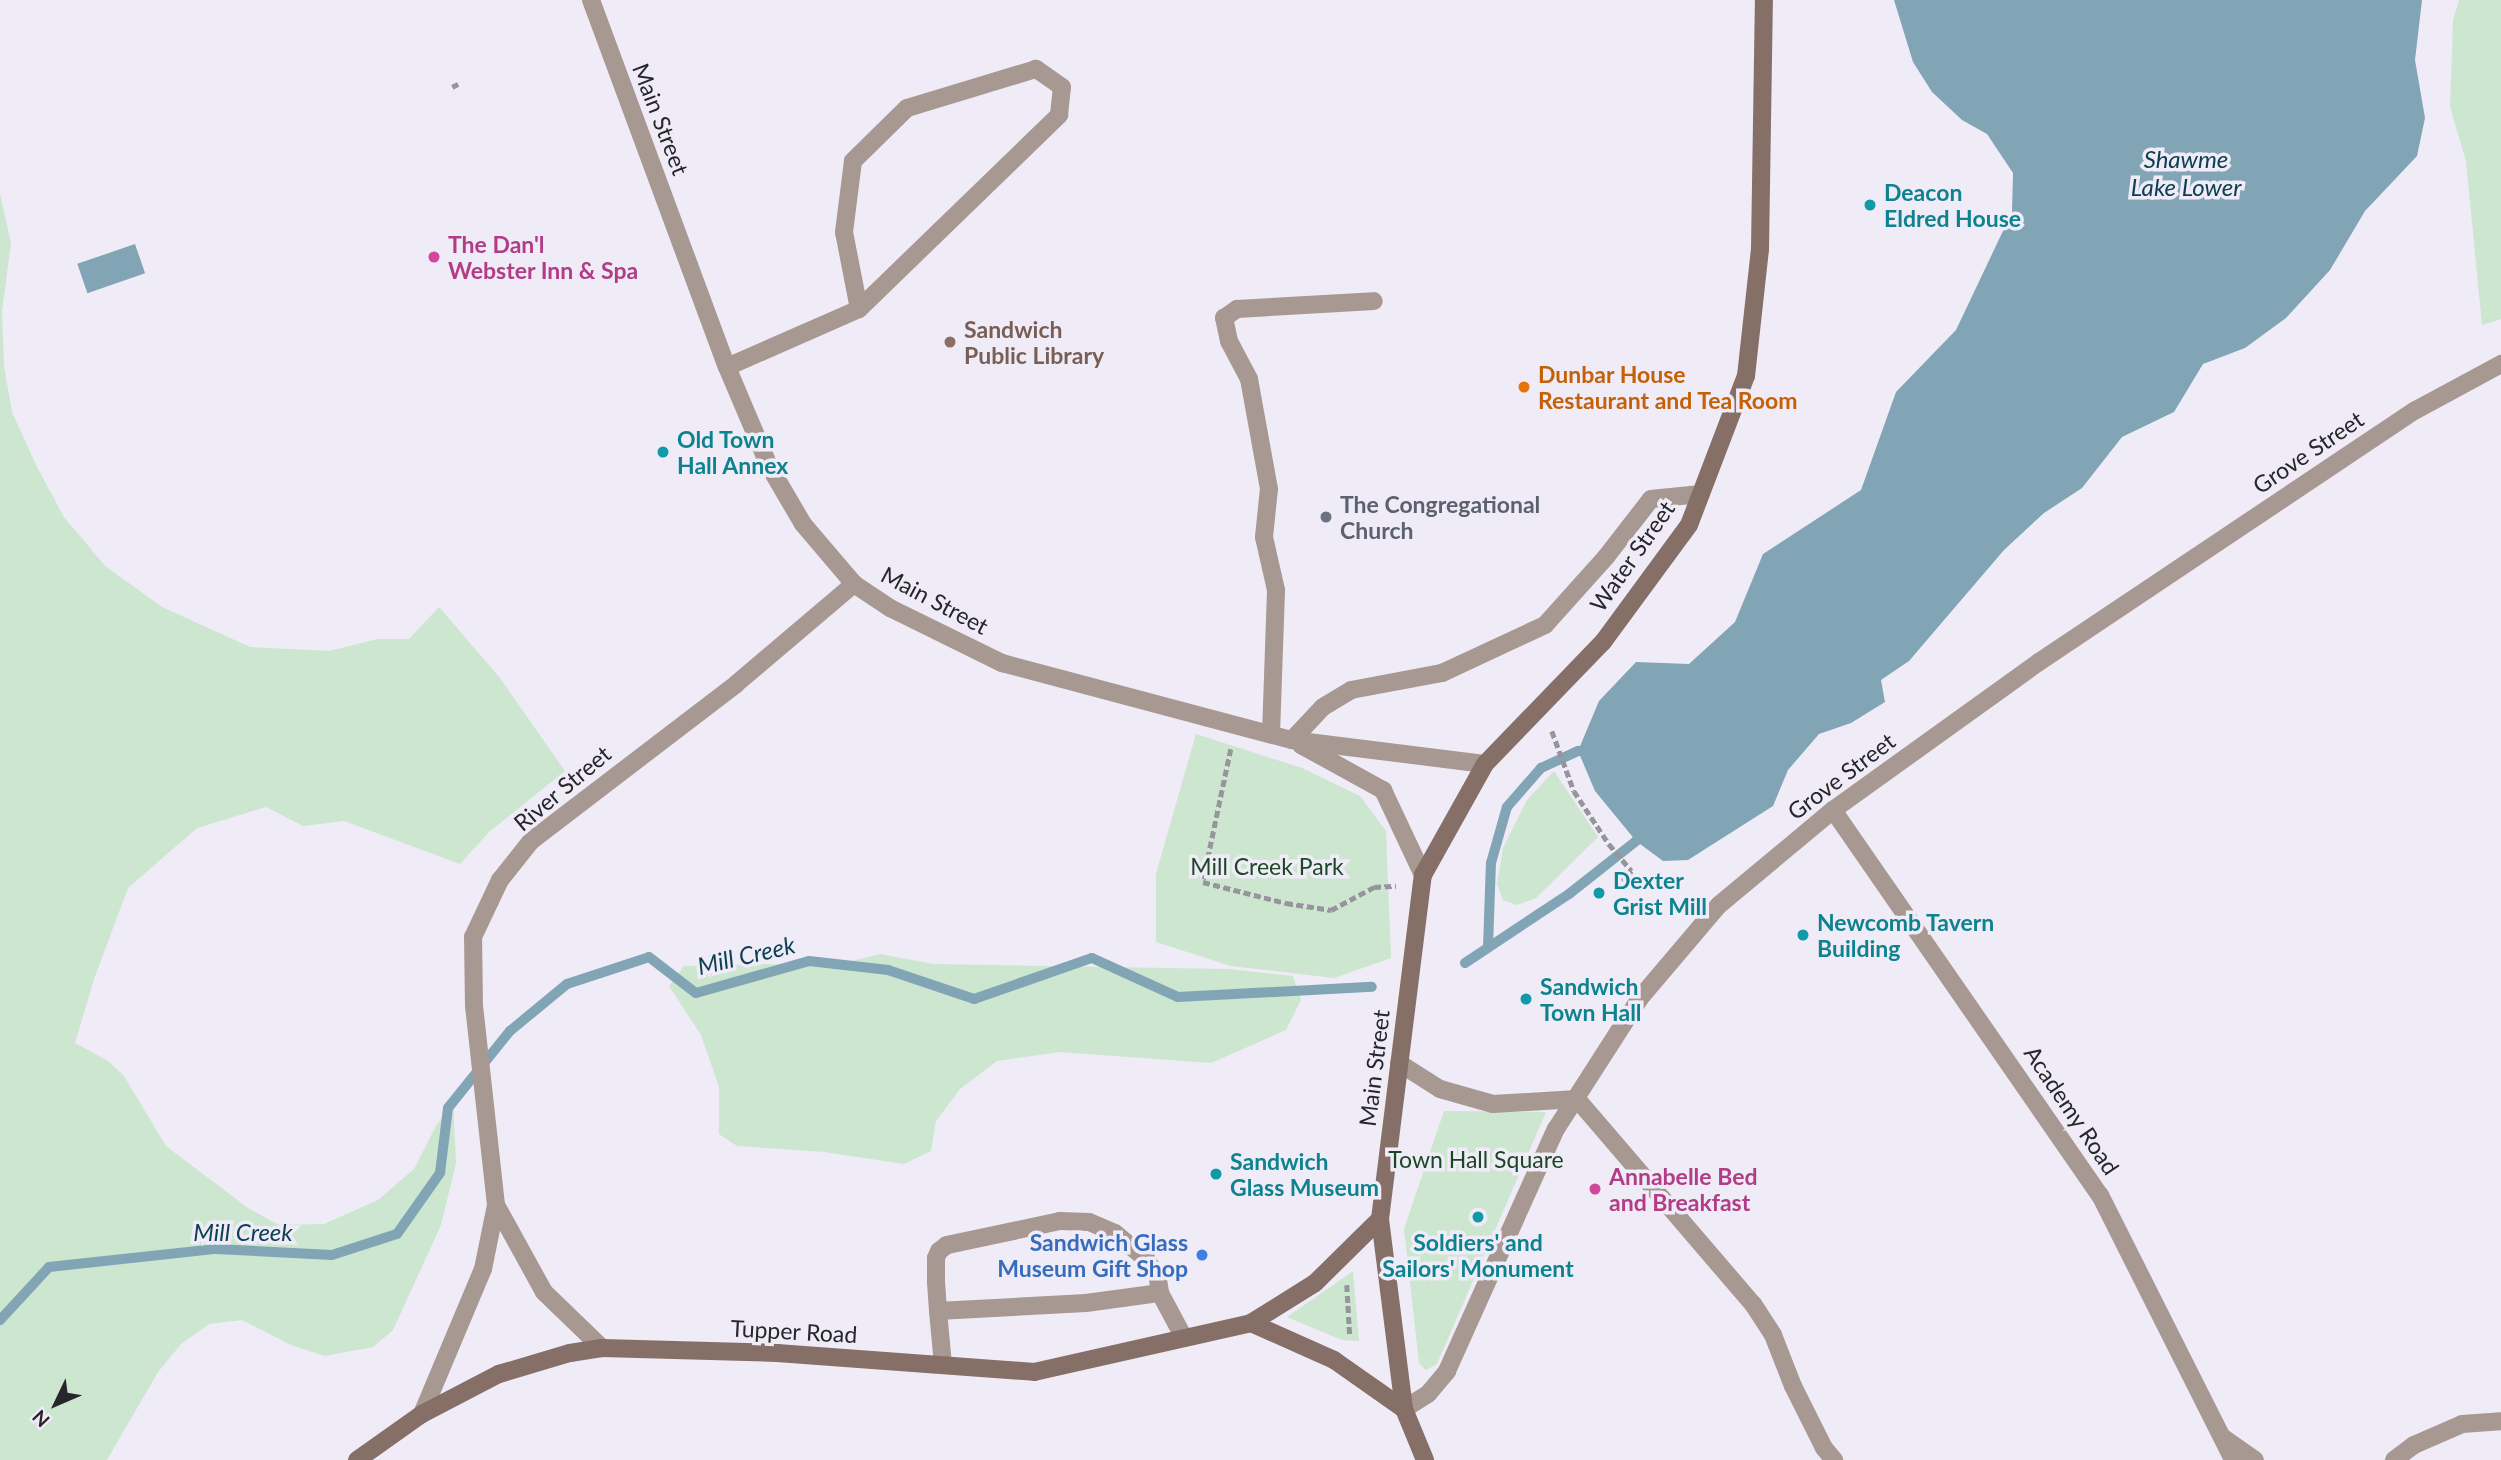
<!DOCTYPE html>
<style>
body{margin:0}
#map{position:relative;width:2501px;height:1460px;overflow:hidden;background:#efebf7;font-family:Lato,sans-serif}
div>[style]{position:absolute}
.green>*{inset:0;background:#cce6cf}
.water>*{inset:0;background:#82a5b5;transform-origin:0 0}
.stream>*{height:10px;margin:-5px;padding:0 5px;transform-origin:5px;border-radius:5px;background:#82a5b5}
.path>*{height:4.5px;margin-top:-2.25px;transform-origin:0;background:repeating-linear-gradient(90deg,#96949c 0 7px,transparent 0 10.5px)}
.service>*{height:18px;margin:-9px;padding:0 9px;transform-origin:9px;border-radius:9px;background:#a79892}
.minor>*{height:18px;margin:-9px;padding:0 9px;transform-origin:9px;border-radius:9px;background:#a79892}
.secondary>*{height:18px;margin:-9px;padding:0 9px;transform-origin:9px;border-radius:9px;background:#856f67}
.dots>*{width:19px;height:19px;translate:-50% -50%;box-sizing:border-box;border:4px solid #efebf7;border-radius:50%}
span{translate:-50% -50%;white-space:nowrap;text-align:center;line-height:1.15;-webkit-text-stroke:7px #efebf7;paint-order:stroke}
.street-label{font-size:23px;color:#27262a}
.culture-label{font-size:23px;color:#0d838f;font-weight:700}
.left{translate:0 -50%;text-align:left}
.hotel-label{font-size:23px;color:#b23c85;font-weight:700}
.education-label{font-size:23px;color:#785e54;font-weight:700}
.food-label{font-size:23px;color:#c56008;font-weight:700}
.worship-label{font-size:23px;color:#5b616d;font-weight:700}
.park-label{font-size:23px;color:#1c4725}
.shop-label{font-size:23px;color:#366cbe;font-weight:700}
.right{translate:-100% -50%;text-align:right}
.water-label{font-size:24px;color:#0e4053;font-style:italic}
.north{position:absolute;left:21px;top:1369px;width:70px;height:70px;-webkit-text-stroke:5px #efebf7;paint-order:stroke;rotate:226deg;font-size:19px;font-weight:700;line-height:28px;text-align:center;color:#27262a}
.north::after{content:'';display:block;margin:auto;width:24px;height:32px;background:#27262a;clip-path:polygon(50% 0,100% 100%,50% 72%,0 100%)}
</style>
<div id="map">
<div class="green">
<div style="clip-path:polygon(2459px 0,2501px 0,2501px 319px,2482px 325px,2466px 161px,2450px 107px,2453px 20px)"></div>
<div style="clip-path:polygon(0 194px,11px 243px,2px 311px,4px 366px,12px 412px,37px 467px,64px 517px,105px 566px,162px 607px,250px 647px,329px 651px,378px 639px,409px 639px,439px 607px,500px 678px,565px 771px,489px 832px,460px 864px,344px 821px,303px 826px,266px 807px,197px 828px,128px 888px,94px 979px,75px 1043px,108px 1061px,124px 1076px,166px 1146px,248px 1208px,279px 1225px,324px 1224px,378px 1200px,414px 1169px,436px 1126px,453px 1103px,456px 1163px,441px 1225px,393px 1330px,373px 1347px,325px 1356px,291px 1345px,242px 1320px,209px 1324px,181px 1344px,158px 1372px,107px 1460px,0 1460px)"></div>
<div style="clip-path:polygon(1196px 734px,1302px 768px,1360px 796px,1386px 831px,1391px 958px,1334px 978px,1231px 966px,1156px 942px,1156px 874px)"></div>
<div style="clip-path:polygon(1554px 771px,1598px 837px,1536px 898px,1517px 905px,1503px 900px,1497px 884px,1503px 848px,1527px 800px)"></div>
<div style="clip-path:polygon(880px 954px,933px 964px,1227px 969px,1293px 976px,1301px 1000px,1286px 1030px,1211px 1063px,1060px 1052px,997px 1061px,960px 1089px,936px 1121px,931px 1151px,904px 1164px,824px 1152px,737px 1146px,719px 1134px,719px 1087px,701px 1035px,669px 986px,684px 966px,769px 964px,829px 967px)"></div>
<div style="clip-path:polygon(1444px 1111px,1546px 1112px,1437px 1364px,1426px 1370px,1419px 1363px,1404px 1229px)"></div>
<div style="clip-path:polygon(1353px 1271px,1359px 1341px,1342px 1340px,1287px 1317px)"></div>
</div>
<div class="water">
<div style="clip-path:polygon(1894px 0,2422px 0,2415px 60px,2425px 118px,2417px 156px,2365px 211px,2330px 270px,2286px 318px,2245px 348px,2203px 364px,2174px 412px,2122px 437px,2082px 488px,2044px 513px,2004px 550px,1909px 661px,1881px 680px,1885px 702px,1851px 723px,1819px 734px,1788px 770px,1773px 806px,1688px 860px,1663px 861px,1636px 841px,1595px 791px,1578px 751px,1599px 701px,1636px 662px,1689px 664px,1735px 622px,1763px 554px,1861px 490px,1896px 392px,1956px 330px,2012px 212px,2013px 173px,1987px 134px,1962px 120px,1932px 92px,1913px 62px)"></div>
<div style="left:135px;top:244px;width:31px;height:61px;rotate:71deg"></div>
</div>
<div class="stream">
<div style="left:1488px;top:947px;width:84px;rotate:-88deg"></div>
<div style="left:1491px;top:863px;width:58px;rotate:-74.1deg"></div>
<div style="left:1507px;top:807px;width:52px;rotate:-48.9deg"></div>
<div style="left:1541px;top:768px;width:41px;rotate:-24.7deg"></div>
<div style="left:1578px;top:751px;width:13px"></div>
<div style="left:1465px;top:963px;width:125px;rotate:-33.6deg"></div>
<div style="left:1569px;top:894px;width:85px;rotate:-38.3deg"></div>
<div style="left:1636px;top:841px;width:11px;rotate:-52deg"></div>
<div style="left:0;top:1320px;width:72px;rotate:-47.2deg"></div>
<div style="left:49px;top:1267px;width:168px;rotate:-6.2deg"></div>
<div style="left:216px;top:1249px;width:116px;rotate:3deg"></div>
<div style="left:332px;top:1255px;width:68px;rotate:-17.9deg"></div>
<div style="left:397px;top:1234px;width:75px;rotate:-54.8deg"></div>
<div style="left:440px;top:1173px;width:65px;rotate:-83deg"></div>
<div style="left:448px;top:1108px;width:99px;rotate:-51.2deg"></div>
<div style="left:510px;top:1031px;width:74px;rotate:-39.5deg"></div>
<div style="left:567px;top:984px;width:86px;rotate:-18.2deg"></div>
<div style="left:649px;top:957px;width:59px;rotate:37.5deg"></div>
<div style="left:696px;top:993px;width:117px;rotate:-15.8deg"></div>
<div style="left:809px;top:961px;width:80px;rotate:6.5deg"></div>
<div style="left:888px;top:970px;width:91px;rotate:18.6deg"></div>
<div style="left:974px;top:999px;width:125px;rotate:-19.2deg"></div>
<div style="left:1092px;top:958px;width:94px;rotate:24.4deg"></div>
<div style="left:1178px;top:997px;width:194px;rotate:-3deg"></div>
</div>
<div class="path">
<div style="left:452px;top:87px;width:7px;rotate:-27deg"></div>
<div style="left:1552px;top:731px;width:64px;rotate:69.9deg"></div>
<div style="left:1574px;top:791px;width:64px;rotate:56.6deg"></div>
<div style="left:1609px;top:844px;width:35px;rotate:50deg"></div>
<div style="left:1632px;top:871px;width:14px;rotate:135deg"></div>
<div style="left:1231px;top:749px;width:136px;rotate:101.9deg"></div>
<div style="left:1203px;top:882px;width:86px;rotate:14.2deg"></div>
<div style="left:1286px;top:903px;width:46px;rotate:8.8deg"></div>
<div style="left:1331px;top:910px;width:49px;rotate:-28.1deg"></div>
<div style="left:1374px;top:887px;width:22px;rotate:-3deg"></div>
<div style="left:1347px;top:1285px;width:52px;rotate:86.7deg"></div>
</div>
<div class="service">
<div style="left:727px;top:367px;width:144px;rotate:-23.7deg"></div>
<div style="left:859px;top:309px;width:279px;rotate:-44.1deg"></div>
<div style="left:1059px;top:115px;width:28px;rotate:-84deg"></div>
<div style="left:1062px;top:87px;width:32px;rotate:-145deg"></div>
<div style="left:1036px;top:69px;width:135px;rotate:163.2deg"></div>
<div style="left:907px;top:108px;width:76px;rotate:135.5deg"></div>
<div style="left:853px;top:161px;width:72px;rotate:97.2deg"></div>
<div style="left:844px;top:232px;width:78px;rotate:79deg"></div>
<div style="left:1271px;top:734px;width:144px;rotate:-88deg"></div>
<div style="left:1276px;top:590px;width:54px;rotate:-102.8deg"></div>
<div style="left:1264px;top:537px;width:48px;rotate:-84.1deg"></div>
<div style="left:1269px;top:489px;width:112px;rotate:-100.3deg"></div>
<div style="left:1249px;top:379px;width:43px;rotate:-117.8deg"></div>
<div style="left:1229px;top:341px;width:24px;rotate:-102deg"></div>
<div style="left:1224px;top:318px;width:16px;rotate:-35deg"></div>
<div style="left:1237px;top:309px;width:137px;rotate:-3.3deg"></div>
<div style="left:1292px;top:740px;width:45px;rotate:-46.8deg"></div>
<div style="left:1323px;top:707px;width:33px;rotate:-31deg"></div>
<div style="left:1351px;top:690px;width:93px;rotate:-10.6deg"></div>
<div style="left:1442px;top:673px;width:114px;rotate:-25deg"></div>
<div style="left:1545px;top:625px;width:91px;rotate:-48.1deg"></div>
<div style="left:1606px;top:557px;width:73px;rotate:-52.2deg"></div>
<div style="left:1651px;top:499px;width:50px;rotate:-5.7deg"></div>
<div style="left:1399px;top:1063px;width:49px;rotate:32.4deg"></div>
<div style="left:1440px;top:1089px;width:55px;rotate:15.8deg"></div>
<div style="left:1493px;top:1104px;width:84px;rotate:-3.4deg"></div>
<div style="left:1577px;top:1099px;width:270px;rotate:49.4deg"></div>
<div style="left:1753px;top:1304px;width:37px;rotate:57deg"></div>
<div style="left:1773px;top:1335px;width:55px;rotate:68.6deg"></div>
<div style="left:1793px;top:1386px;width:69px;rotate:63.4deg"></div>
<div style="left:1824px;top:1448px;width:16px;rotate:50deg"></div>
<div style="left:1160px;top:1293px;width:51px;rotate:61.9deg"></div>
<div style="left:938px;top:1311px;width:148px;rotate:-3.1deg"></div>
<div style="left:1086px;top:1303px;width:75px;rotate:-7.7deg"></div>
<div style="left:1160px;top:1293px;width:15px;rotate:-98deg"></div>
<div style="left:1158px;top:1278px;width:22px;rotate:-122deg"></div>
<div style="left:1146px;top:1259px;width:40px;rotate:-140deg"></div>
<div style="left:1115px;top:1233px;width:28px;rotate:-157deg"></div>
<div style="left:1089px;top:1222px;width:29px;rotate:-178deg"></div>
<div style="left:1060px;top:1221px;width:116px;rotate:168deg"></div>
<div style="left:947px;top:1245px;width:10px;rotate:143deg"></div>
<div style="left:939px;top:1251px;width:8px;rotate:113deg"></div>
<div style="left:936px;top:1258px;width:24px;rotate:90deg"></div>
<div style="left:936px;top:1282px;width:29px;rotate:86deg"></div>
<div style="left:938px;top:1311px;width:54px;rotate:84.7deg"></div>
<div style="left:2222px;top:1437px;width:40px;rotate:34.9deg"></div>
<div style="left:2394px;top:1460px;width:25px;rotate:-37deg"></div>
<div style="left:2414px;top:1445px;width:52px;rotate:-23.6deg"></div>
<div style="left:2462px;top:1424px;width:39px;rotate:-4deg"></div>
</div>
<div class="minor">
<div style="left:591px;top:0;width:391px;rotate:69.7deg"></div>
<div style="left:727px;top:367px;width:108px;rotate:67deg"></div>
<div style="left:769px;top:466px;width:67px;rotate:59.6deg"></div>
<div style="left:803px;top:524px;width:79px;rotate:49.6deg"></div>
<div style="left:854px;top:584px;width:43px;rotate:33.7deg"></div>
<div style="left:890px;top:608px;width:125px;rotate:26.2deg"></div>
<div style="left:1002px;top:663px;width:300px;rotate:14.9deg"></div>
<div style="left:1292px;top:740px;width:194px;rotate:7.1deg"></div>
<div style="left:1301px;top:745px;width:94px;rotate:28.8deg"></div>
<div style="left:1383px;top:790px;width:94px;rotate:64.8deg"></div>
<div style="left:1833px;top:810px;width:469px;rotate:55.3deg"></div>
<div style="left:2100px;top:1195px;width:297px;rotate:63.3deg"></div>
<div style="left:496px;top:1205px;width:99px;rotate:61.1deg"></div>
<div style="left:544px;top:1292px;width:81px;rotate:44deg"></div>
<div style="left:1404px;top:1409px;width:28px;rotate:-32deg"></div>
<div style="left:1428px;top:1394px;width:30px;rotate:-50deg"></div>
<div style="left:1447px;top:1371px;width:265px;rotate:-65.8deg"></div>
<div style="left:1556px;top:1129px;width:156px;rotate:-57.3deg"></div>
<div style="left:1640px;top:998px;width:122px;rotate:-49.7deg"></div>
<div style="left:1719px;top:905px;width:148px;rotate:-39.8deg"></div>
<div style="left:1833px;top:810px;width:254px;rotate:-35.7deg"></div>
<div style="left:2039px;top:662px;width:453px;rotate:-33.8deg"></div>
<div style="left:2416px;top:410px;width:97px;rotate:-28.4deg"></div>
<div style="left:422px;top:1414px;width:157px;rotate:-67.2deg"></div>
<div style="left:483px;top:1269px;width:65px;rotate:-78.5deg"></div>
<div style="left:496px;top:1205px;width:200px;rotate:-96.3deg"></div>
<div style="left:474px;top:1006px;width:69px;rotate:-90.8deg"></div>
<div style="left:473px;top:937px;width:63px;rotate:-64.7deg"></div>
<div style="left:500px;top:880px;width:50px;rotate:-51.5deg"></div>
<div style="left:531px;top:841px;width:258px;rotate:-37.4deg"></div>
<div style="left:736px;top:684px;width:155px;rotate:-40.3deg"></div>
</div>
<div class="secondary">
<div style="left:1251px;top:1323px;width:91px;rotate:24deg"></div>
<div style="left:1334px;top:1360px;width:85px;rotate:35deg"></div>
<div style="left:357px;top:1460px;width:80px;rotate:-35.3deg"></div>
<div style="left:422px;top:1414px;width:87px;rotate:-27.5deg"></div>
<div style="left:499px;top:1374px;width:74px;rotate:-16.5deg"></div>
<div style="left:570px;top:1353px;width:32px;rotate:-9deg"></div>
<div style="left:602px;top:1348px;width:175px;rotate:1.6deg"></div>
<div style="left:777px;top:1353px;width:258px;rotate:4.2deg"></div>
<div style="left:1034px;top:1372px;width:222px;rotate:-12.7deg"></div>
<div style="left:1251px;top:1323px;width:75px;rotate:-32deg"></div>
<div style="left:1315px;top:1283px;width:91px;rotate:-44.6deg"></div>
<div style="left:1425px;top:1460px;width:55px;rotate:-112.4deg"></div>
<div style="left:1404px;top:1409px;width:192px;rotate:-97.2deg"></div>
<div style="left:1380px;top:1219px;width:347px;rotate:-82.9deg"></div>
<div style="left:1423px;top:875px;width:127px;rotate:-60.8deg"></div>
<div style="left:1485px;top:764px;width:170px;rotate:-46deg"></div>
<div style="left:1603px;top:642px;width:145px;rotate:-53.7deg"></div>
<div style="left:1689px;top:525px;width:160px;rotate:-69.1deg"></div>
<div style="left:1746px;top:376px;width:128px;rotate:-83.7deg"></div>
<div style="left:1760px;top:249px;width:249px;rotate:-89.1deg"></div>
</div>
<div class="dots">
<div style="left:1870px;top:205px;background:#0f9aa8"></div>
<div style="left:434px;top:257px;background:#d1479c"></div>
<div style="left:950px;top:342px;background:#8d6e63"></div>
<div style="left:1524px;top:387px;background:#e8710a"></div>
<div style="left:663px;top:452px;background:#0f9aa8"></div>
<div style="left:1326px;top:517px;background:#6b7280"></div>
<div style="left:1599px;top:893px;background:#0f9aa8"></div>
<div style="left:1803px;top:935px;background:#0f9aa8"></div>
<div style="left:1526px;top:999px;background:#0f9aa8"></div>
<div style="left:1216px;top:1174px;background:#0f9aa8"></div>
<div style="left:1595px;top:1189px;background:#d1479c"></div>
<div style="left:1478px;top:1217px;background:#0f9aa8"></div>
<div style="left:1202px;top:1255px;background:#3f7fe0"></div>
</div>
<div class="street-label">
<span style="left:661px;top:119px;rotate:69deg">Main Street</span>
<span style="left:2308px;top:452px;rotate:-34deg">Grove Street</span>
<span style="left:1632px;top:556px;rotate:-55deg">Water Street</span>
<span style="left:935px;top:600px;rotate:28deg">Main Street</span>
<span style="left:1841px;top:776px;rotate:-37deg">Grove Street</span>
<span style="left:562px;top:788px;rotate:-40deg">River Street</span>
<span style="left:1374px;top:1068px;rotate:-83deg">Main Street</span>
<span style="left:2072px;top:1110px;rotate:56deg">Academy Road</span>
<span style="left:794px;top:1331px;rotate:3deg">Tupper Road</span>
</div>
<div class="culture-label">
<span class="left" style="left:1884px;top:205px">Deacon<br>Eldred House</span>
<span class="left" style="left:677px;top:452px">Old Town<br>Hall Annex</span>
<span class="left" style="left:1613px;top:893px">Dexter<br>Grist Mill</span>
<span class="left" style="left:1817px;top:935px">Newcomb Tavern<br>Building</span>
<span class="left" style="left:1540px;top:999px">Sandwich<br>Town Hall</span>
<span class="left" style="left:1230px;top:1174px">Sandwich<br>Glass Museum</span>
<span style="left:1478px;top:1255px">Soldiers' and<br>Sailors' Monument</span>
</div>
<div class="hotel-label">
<span class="left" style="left:448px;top:257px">The Dan'l<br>Webster Inn &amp; Spa</span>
<span class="left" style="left:1609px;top:1189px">Annabelle Bed<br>and Breakfast</span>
</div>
<div class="education-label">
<span class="left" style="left:964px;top:342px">Sandwich<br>Public Library</span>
</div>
<div class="food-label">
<span class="left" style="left:1538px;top:387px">Dunbar House<br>Restaurant and Tea Room</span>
</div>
<div class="worship-label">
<span class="left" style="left:1340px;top:517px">The Congregational<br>Church</span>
</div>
<div class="park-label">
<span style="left:1267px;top:866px">Mill Creek Park</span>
<span style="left:1476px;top:1159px">Town Hall Square</span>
</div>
<div class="shop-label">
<span class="right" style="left:1188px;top:1255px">Sandwich Glass<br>Museum Gift Shop</span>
</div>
<div class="water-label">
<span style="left:2186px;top:173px">Shawme<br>Lake Lower</span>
<span style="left:746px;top:955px;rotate:-13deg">Mill Creek</span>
<span style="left:243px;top:1232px">Mill Creek</span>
</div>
<div class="north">N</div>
</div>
